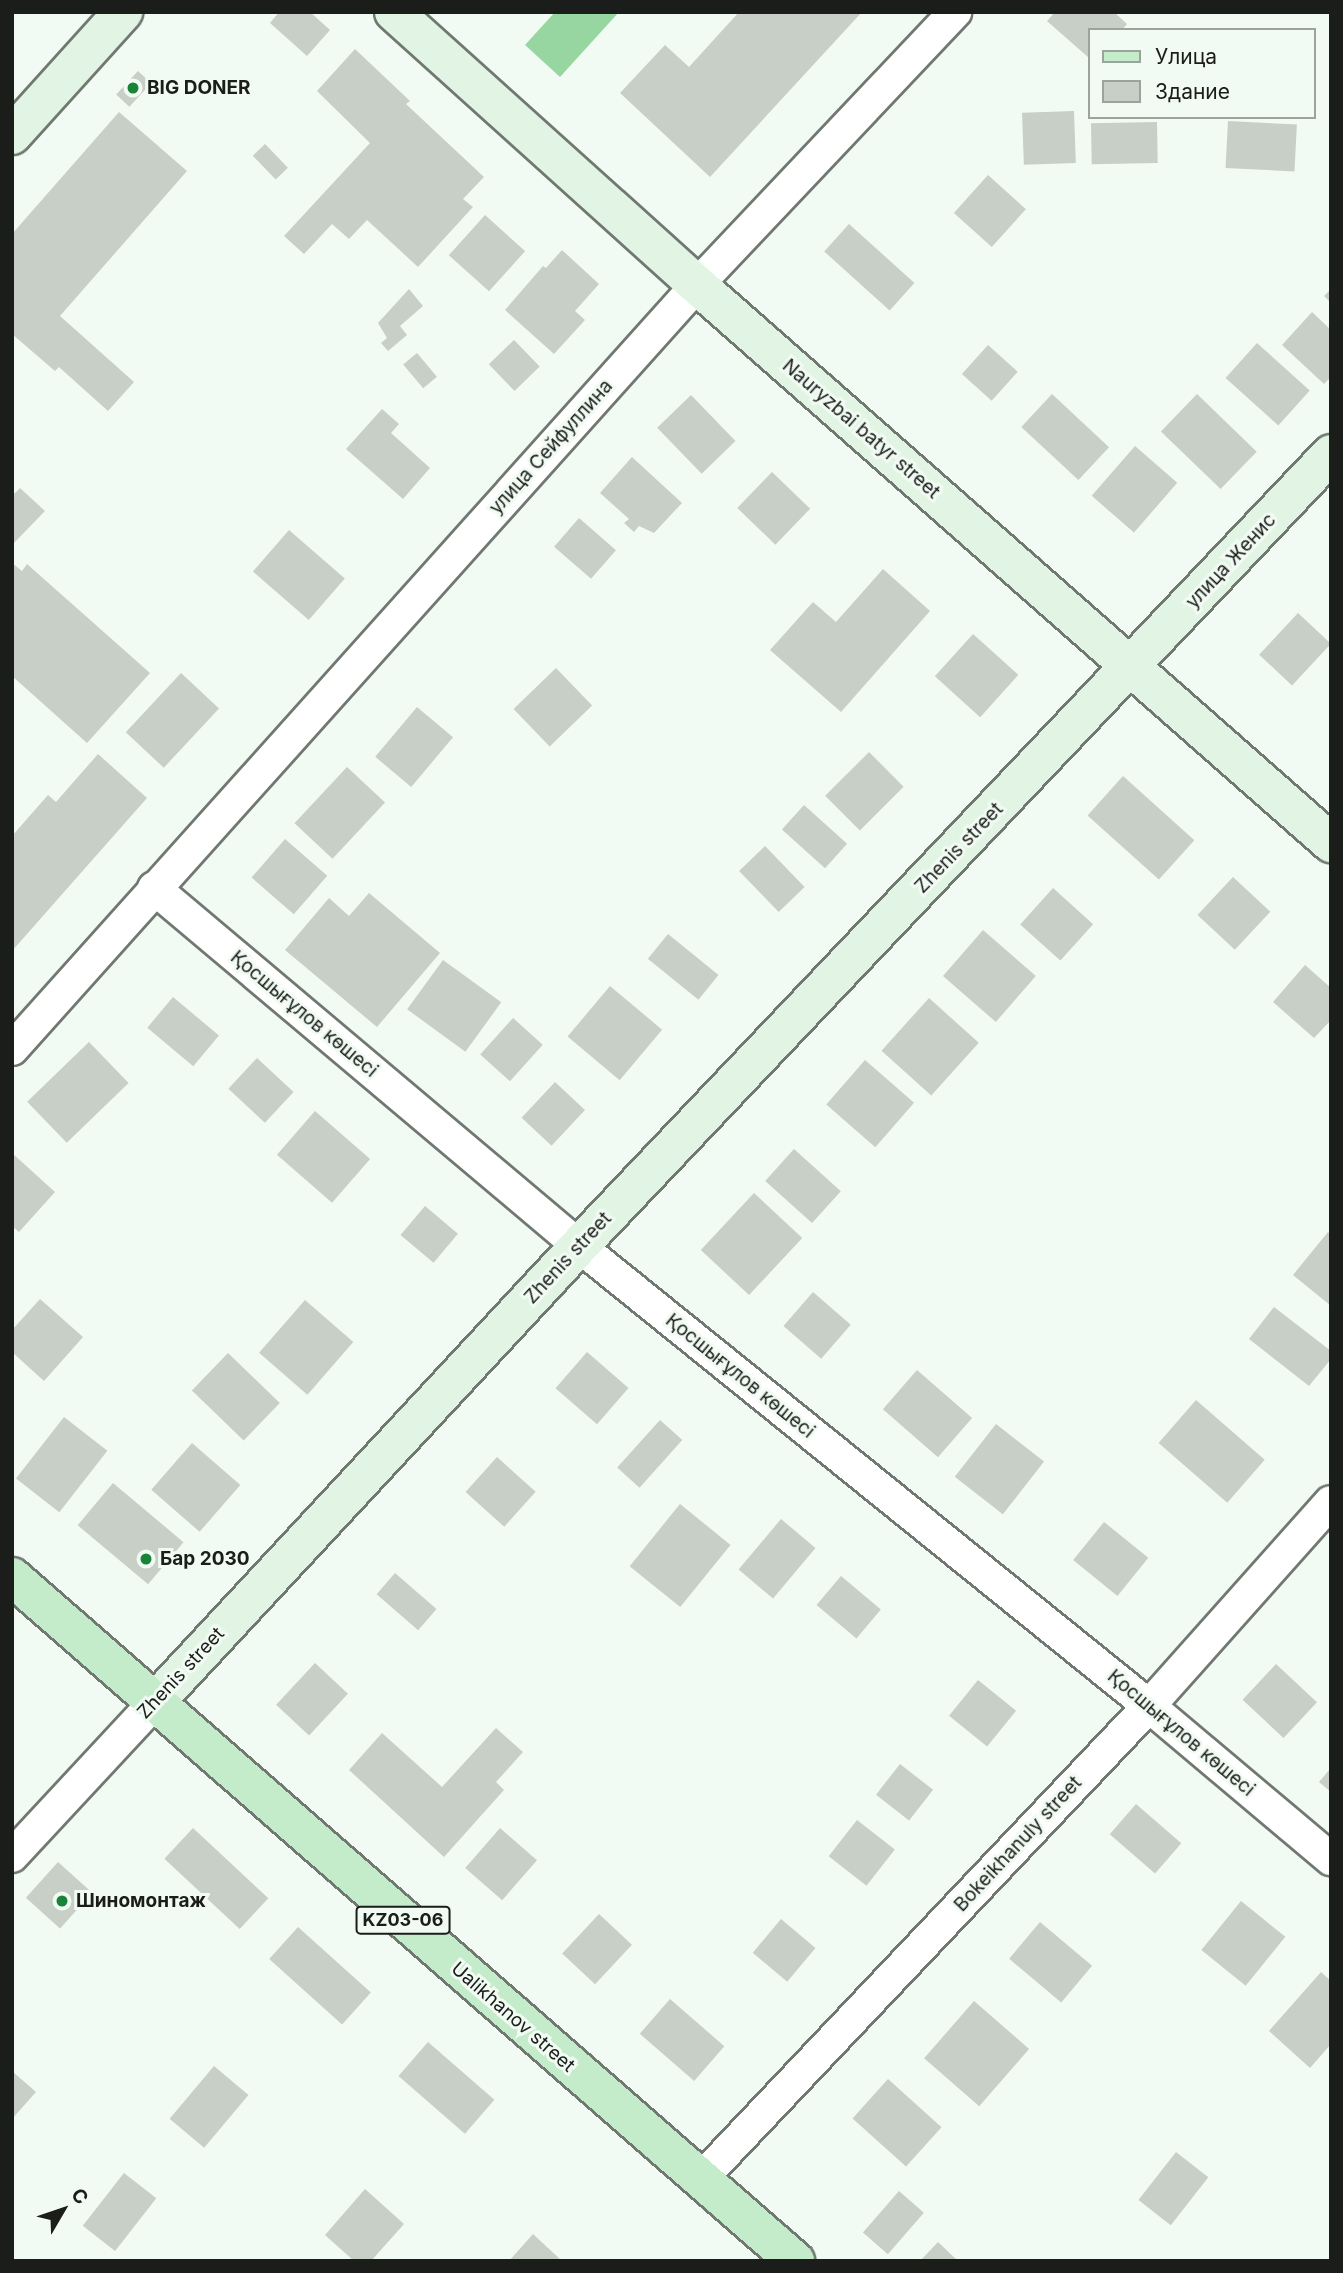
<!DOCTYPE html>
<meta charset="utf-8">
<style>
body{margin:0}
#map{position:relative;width:1343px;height:2273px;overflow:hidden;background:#f2fbf3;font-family:Inter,sans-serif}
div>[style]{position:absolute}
.green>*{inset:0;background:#97d6a0}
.building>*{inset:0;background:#c7cfc7;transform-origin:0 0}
.roads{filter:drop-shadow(2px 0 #717871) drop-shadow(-2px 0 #717871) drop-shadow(0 2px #717871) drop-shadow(0 -2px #717871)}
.street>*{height:32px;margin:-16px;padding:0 16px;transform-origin:16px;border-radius:16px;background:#fff}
.secondary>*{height:38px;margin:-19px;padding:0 19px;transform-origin:19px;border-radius:19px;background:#e2f5e4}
.primary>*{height:38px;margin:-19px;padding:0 19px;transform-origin:19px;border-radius:19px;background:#c4ecca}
.dots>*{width:19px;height:19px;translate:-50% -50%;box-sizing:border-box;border:4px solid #f2fbf3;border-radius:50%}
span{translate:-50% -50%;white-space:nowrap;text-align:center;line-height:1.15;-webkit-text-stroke:6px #f2fbf3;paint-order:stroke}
.shield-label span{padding:2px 5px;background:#f2fbf3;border:2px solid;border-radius:5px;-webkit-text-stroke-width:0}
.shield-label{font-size:18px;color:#1a1d1a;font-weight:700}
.poi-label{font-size:19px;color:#1a1d1a;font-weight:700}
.left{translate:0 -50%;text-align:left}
.street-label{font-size:19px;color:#1a1d1a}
.frame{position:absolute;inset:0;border:14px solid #1a1d1a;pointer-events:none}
.legend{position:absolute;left:1088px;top:28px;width:228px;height:91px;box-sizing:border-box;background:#f2fbf3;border:2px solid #9ca29c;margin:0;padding:9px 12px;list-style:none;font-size:21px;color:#1a1d1a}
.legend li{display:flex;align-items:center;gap:14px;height:35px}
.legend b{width:35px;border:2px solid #9ca29c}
.north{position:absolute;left:28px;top:2175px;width:70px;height:70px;-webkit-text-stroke:5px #f2fbf3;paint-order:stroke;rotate:51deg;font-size:19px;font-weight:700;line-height:28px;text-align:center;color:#1a1d1a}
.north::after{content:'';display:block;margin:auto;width:24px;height:32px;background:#1a1d1a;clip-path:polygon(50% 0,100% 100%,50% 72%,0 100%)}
</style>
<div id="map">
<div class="green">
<div style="clip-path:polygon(555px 12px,619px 12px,560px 77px,525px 45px)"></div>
</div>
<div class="building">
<div style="clip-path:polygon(279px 12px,310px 12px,330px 30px,307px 56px,270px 23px)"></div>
<div style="clip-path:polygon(739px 12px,862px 12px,710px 177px,620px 93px,665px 45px,689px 67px)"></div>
<div style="clip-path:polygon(1055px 12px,1114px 12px,1127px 24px,1122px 30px,1089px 30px,1089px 58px,1047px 21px)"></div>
<div style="clip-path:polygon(355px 49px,410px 101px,406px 104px,484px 177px,463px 199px,473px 207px,418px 267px,367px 220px,349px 239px,332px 224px,304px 254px,284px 236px,370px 143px,317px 91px)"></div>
<div style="left:138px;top:71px;width:18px;height:32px;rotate:43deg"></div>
<div style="left:1074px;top:111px;width:52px;height:52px;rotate:88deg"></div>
<div style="clip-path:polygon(119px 112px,187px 171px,60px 316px,134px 382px,108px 411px,59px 367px,55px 371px,12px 334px,12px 234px)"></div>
<div style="left:1228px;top:121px;width:69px;height:47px;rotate:3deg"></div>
<div style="left:1157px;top:122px;width:41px;height:66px;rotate:89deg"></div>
<div style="left:265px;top:144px;width:33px;height:17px;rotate:46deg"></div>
<div style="left:988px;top:175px;width:51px;height:51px;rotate:42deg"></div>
<div style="left:485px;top:215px;width:54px;height:54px;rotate:42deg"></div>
<div style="left:849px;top:224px;width:88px;height:37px;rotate:42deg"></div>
<div style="clip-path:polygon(562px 250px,599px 284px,575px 311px,585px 320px,554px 354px,505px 310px,543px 266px,546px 268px)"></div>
<div style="clip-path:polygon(409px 289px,423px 306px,400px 326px,407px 335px,388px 351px,381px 343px,387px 338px,378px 323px)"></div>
<div style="clip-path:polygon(1331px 289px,1331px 303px,1324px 296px)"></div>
<div style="clip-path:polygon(1312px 312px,1331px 330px,1331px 377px,1324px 384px,1282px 345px)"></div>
<div style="left:514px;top:340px;width:37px;height:35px;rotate:46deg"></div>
<div style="left:1257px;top:343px;width:71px;height:47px;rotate:42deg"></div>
<div style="left:988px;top:345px;width:40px;height:39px;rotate:42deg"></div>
<div style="left:417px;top:353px;width:31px;height:18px;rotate:50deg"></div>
<div style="left:1052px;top:394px;width:78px;height:45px;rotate:43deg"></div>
<div style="left:1197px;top:394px;width:83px;height:52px;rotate:44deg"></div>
<div style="left:691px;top:395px;width:64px;height:47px;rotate:46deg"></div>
<div style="clip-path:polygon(382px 409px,399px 424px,391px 433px,430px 468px,403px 499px,346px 449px)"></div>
<div style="left:1135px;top:446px;width:56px;height:66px;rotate:41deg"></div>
<div style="clip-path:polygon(632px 457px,682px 503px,654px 533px,639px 526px,634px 532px,624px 523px,629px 519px,600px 493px)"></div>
<div style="left:772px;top:472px;width:53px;height:50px;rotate:44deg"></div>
<div style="clip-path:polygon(20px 488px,45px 511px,12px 545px,12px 496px)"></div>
<div style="left:579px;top:518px;width:49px;height:38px;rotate:41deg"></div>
<div style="left:289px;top:530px;width:74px;height:55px;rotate:41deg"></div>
<div style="clip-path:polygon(12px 563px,22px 571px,27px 564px,150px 673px,87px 743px,12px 676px)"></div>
<div style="clip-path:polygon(883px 569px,930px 611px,841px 712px,770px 650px,813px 602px,836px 622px)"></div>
<div style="left:1298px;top:613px;width:45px;height:57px;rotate:43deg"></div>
<div style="left:973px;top:634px;width:61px;height:57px;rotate:42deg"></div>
<div style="left:556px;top:668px;width:52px;height:59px;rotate:46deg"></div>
<div style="left:181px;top:673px;width:52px;height:81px;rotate:43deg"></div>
<div style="left:417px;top:707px;width:47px;height:65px;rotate:40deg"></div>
<div style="left:869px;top:752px;width:49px;height:62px;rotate:45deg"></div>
<div style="clip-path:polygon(98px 754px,147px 798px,12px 951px,12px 836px,48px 795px,56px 802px)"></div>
<div style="left:347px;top:767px;width:52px;height:77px;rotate:43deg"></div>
<div style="left:1123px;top:776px;width:96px;height:53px;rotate:42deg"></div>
<div style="left:804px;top:805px;width:58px;height:33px;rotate:42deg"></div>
<div style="left:285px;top:839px;width:56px;height:51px;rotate:41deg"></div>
<div style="left:765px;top:846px;width:57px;height:36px;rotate:46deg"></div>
<div style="left:1233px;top:877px;width:51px;height:52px;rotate:43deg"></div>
<div style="left:1053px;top:888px;width:54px;height:49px;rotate:42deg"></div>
<div style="clip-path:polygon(369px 893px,440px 953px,377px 1027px,285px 950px,329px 898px,349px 916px)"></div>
<div style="left:983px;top:930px;width:70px;height:61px;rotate:41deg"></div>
<div style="left:668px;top:934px;width:65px;height:32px;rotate:39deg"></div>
<div style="left:443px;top:960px;width:72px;height:61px;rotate:36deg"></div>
<div style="clip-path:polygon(1305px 965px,1331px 988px,1331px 1020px,1314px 1038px,1273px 1002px)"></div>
<div style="left:610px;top:986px;width:68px;height:66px;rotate:40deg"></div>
<div style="left:173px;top:997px;width:60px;height:40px;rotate:40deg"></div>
<div style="left:929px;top:998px;width:67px;height:71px;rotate:42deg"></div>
<div style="left:513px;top:1018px;width:40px;height:49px;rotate:42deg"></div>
<div style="left:89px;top:1042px;width:57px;height:86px;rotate:46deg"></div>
<div style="left:257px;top:1058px;width:50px;height:42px;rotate:43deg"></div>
<div style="left:865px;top:1060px;width:65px;height:59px;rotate:41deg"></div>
<div style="left:555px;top:1082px;width:41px;height:49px;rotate:43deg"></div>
<div style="left:315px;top:1111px;width:73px;height:58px;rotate:41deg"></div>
<div style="left:794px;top:1149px;width:63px;height:43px;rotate:42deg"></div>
<div style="clip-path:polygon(12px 1153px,55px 1192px,19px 1232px,12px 1226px)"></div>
<div style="left:754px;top:1193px;width:66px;height:78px;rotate:43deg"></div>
<div style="left:425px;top:1206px;width:43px;height:38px;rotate:40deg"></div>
<div style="clip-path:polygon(1328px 1232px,1331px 1235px,1331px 1306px,1293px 1275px)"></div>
<div style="left:813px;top:1292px;width:50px;height:45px;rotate:41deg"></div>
<div style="clip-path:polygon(40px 1299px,83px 1337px,44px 1381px,12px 1352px,12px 1330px)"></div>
<div style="left:305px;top:1300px;width:64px;height:70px;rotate:41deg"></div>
<div style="clip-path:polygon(1274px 1307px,1331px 1351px,1331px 1359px,1309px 1386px,1249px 1339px)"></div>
<div style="left:587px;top:1352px;width:55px;height:48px;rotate:41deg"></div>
<div style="left:228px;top:1353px;width:72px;height:52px;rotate:44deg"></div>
<div style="left:917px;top:1370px;width:73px;height:52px;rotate:41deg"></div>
<div style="left:1196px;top:1400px;width:91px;height:57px;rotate:41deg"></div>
<div style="left:64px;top:1417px;width:55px;height:78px;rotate:38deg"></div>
<div style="left:660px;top:1420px;width:30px;height:64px;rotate:42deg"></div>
<div style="left:996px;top:1424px;width:61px;height:67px;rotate:38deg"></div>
<div style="left:192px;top:1443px;width:64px;height:62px;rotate:41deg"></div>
<div style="left:497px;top:1457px;width:52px;height:47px;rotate:42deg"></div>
<div style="left:113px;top:1483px;width:92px;height:55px;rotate:40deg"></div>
<div style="left:680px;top:1504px;width:65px;height:80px;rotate:39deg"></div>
<div style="left:781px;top:1519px;width:45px;height:66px;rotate:40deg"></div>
<div style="left:1104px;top:1522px;width:57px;height:49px;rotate:39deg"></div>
<div style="left:395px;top:1573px;width:55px;height:28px;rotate:41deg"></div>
<div style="left:841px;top:1576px;width:52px;height:38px;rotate:40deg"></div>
<div style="left:315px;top:1663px;width:45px;height:57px;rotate:43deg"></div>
<div style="left:1276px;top:1664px;width:56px;height:49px;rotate:43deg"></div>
<div style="left:978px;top:1680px;width:49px;height:46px;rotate:39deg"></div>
<div style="clip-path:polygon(496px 1728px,523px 1752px,496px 1782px,504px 1790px,444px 1857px,349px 1770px,382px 1733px,442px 1787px)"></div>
<div style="left:900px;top:1764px;width:42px;height:39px;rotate:38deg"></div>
<div style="clip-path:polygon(1331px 1768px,1331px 1792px,1319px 1782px)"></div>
<div style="left:1136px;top:1804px;width:60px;height:40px;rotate:41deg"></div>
<div style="left:857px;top:1820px;width:48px;height:46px;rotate:38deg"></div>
<div style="left:193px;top:1828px;width:103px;height:42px;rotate:43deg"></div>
<div style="left:500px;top:1828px;width:49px;height:53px;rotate:41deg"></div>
<div style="left:58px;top:1862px;width:46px;height:48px;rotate:42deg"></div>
<div style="left:1241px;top:1901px;width:57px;height:63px;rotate:39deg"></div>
<div style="left:599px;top:1914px;width:45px;height:54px;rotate:43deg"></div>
<div style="left:781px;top:1919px;width:45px;height:44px;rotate:40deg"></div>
<div style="left:1040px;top:1922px;width:68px;height:48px;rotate:40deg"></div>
<div style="left:298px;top:1927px;width:98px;height:43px;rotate:42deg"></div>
<div style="clip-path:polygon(1321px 1972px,1331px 1981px,1331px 2044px,1310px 2068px,1269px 2031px)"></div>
<div style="left:670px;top:1999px;width:72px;height:46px;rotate:41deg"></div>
<div style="left:974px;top:2001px;width:73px;height:76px;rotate:41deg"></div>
<div style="left:428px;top:2042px;width:88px;height:45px;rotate:41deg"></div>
<div style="left:214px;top:2066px;width:45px;height:69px;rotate:40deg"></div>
<div style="clip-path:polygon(12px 2071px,36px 2092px,12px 2119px)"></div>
<div style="left:888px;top:2079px;width:72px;height:53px;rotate:42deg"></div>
<div style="left:1176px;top:2152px;width:41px;height:61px;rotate:38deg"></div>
<div style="left:124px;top:2173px;width:41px;height:67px;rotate:38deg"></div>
<div style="clip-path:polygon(365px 2189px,404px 2224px,371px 2261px,354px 2261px,325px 2235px)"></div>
<div style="left:899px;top:2191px;width:33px;height:55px;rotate:41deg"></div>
<div style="clip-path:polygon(533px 2234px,562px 2261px,509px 2261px)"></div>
<div style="clip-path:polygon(938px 2242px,958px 2261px,920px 2261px)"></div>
</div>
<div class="roads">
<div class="street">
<div style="left:154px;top:888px;width:556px;rotate:40.11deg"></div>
<div style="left:579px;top:1246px;width:732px;rotate:38.9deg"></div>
<div style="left:1149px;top:1706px;width:238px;rotate:40.1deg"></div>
<div style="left:12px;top:1049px;width:1026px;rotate:-48.12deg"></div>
<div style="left:697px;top:285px;width:376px;rotate:-46.6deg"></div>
<div style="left:12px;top:1856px;width:210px;rotate:-47.1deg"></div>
<div style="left:700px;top:2180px;width:653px;rotate:-46.55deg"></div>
<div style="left:1149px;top:1706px;width:273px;rotate:-48.3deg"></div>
</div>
<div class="secondary">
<div style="left:394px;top:12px;width:408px;rotate:42deg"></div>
<div style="left:697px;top:285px;width:845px;rotate:41.35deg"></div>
<div style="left:12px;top:135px;width:166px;rotate:-47.9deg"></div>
<div style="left:155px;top:1702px;width:623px;rotate:-47.08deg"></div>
<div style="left:579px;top:1246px;width:1092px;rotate:-46.48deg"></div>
</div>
<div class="primary">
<div style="left:12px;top:1577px;width:1040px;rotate:41.14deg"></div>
</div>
</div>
<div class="dots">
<div style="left:133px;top:88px;background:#188339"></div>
<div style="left:146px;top:1559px;background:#188339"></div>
<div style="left:62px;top:1901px;background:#188339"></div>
</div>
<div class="shield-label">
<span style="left:403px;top:1920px">KZ03-06</span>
</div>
<div class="poi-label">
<span class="left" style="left:147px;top:88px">BIG DONER</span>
<span class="left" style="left:160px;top:1559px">Бар 2030</span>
<span class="left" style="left:76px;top:1901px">Шиномонтаж</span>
</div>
<div class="street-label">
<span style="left:861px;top:429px;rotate:41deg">Nauryzbai batyr street</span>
<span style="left:551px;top:447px;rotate:-48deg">улица Сейфуллина</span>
<span style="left:1231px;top:561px;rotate:-47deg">улица Женис</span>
<span style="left:959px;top:848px;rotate:-46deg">Zhenis street</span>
<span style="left:304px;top:1014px;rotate:40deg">Қосшығұлов көшесі</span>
<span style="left:568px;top:1258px;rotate:-47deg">Zhenis street</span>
<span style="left:740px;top:1376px;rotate:39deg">Қосшығұлов көшесі</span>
<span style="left:181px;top:1673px;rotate:-47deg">Zhenis street</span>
<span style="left:1181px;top:1733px;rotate:40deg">Қосшығұлов көшесі</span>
<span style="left:1018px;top:1844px;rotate:-47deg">Bokeikhanuly street</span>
<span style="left:513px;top:2017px;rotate:41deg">Ualikhanov street</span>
</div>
<div class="frame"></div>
<ul class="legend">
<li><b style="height:9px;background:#c4ecca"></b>Улица</li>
<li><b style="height:19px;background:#c7cfc7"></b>Здание</li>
</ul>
<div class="north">С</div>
</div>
